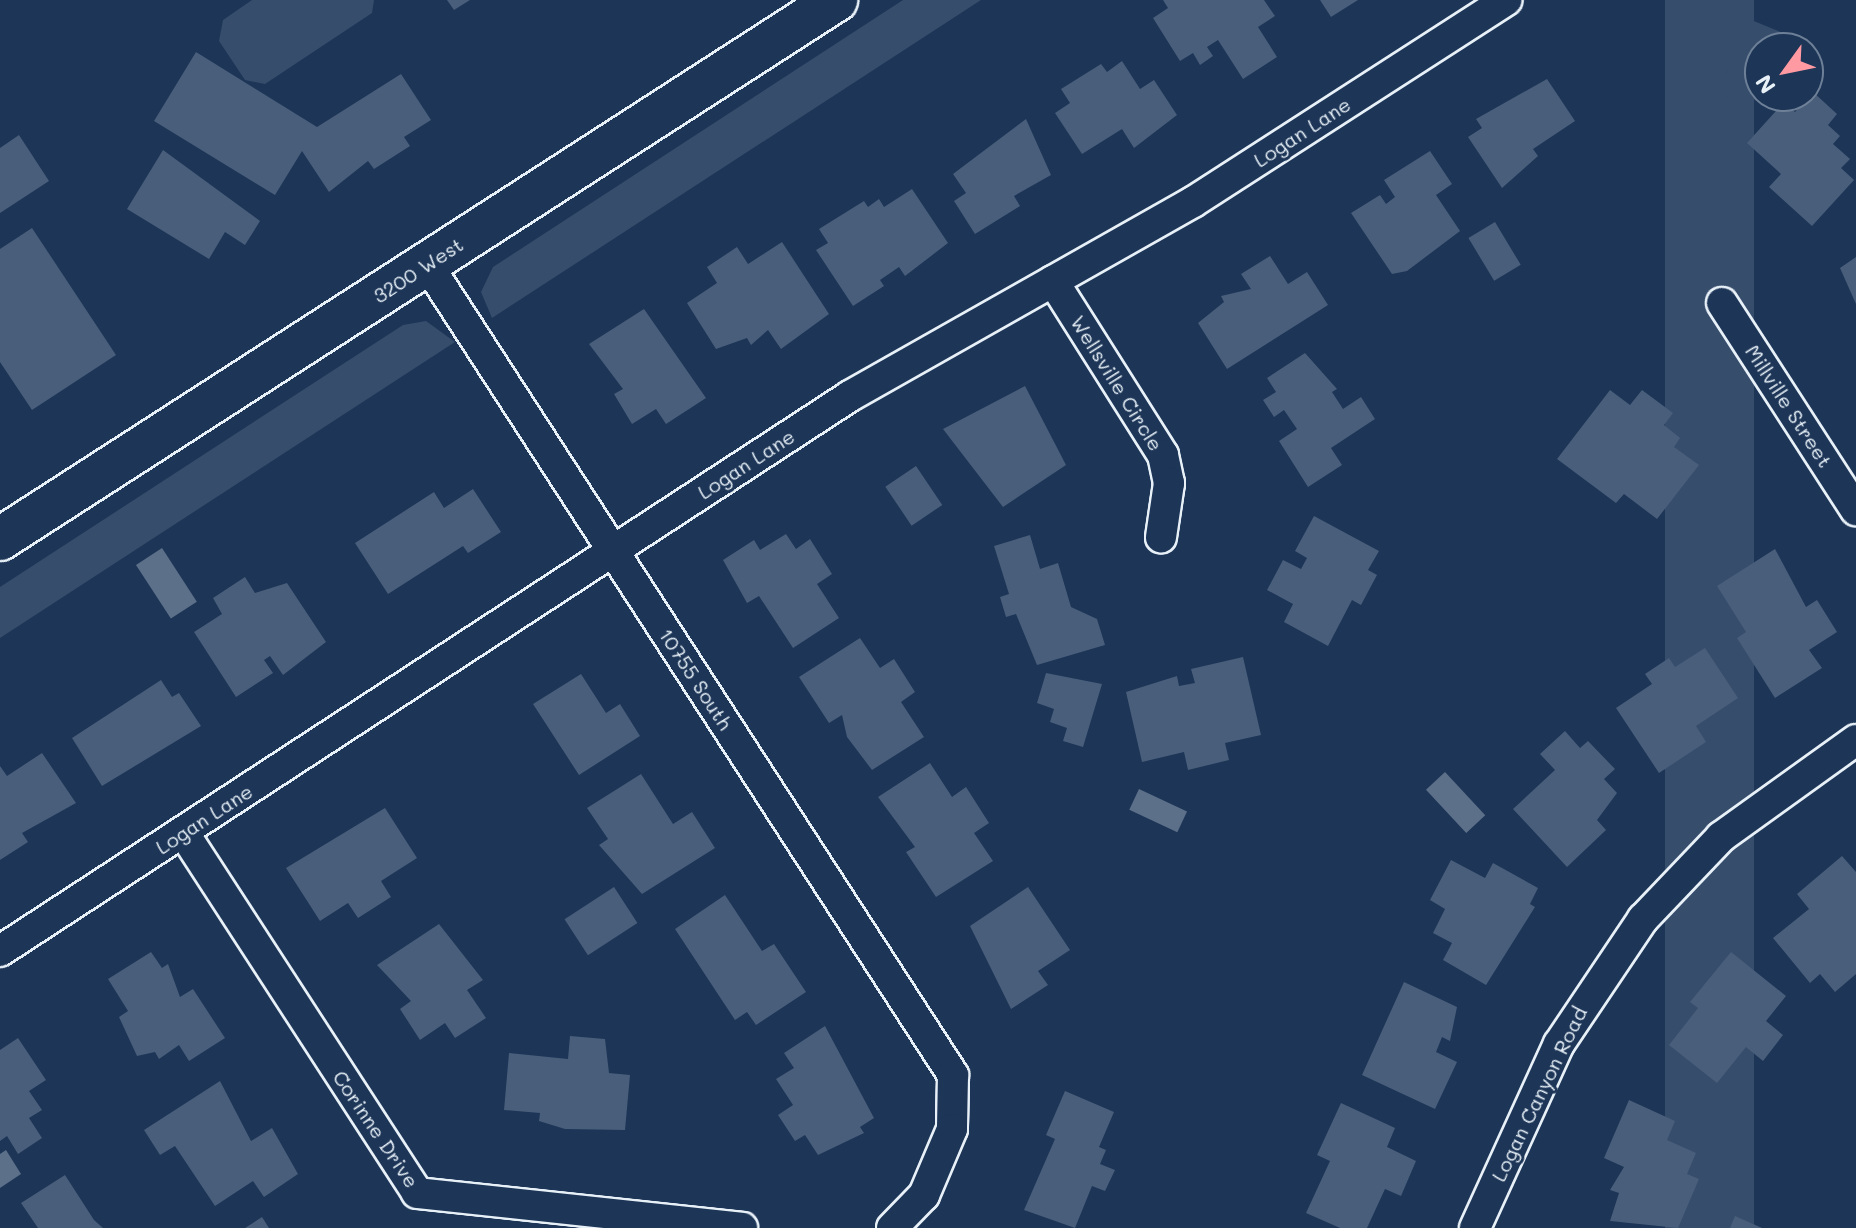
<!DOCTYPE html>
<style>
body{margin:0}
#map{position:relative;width:1856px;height:1228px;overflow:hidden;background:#1d3557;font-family:Mali,sans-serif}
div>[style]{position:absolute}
.green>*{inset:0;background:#374d6c;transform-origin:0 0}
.water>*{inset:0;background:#5d7089;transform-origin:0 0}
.building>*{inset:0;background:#495e7a;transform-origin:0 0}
.roads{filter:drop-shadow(2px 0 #e8f1f8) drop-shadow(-2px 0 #e8f1f8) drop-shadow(0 2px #e8f1f8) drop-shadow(0 -2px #e8f1f8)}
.street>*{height:30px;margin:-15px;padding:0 15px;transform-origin:15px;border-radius:15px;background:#1d3557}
.secondary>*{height:42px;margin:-21px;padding:0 21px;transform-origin:21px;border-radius:21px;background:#1d3557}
span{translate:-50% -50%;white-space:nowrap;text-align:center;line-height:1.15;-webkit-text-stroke:6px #1d3557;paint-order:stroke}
.street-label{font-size:20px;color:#e8f1f8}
.north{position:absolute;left:1744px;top:32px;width:80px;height:80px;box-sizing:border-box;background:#1d3557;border:2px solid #6e8097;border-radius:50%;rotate:237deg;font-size:22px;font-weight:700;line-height:32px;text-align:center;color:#e8f1f8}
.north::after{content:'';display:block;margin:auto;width:28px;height:36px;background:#ff9aa2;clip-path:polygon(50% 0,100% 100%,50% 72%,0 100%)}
</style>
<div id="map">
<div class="green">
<div style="clip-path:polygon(252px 0,374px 0,372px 13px,265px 84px,245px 80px,219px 41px,223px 20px)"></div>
<div style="clip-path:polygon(903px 0,981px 0,492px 318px,481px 292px,493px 267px)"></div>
<div style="left:1665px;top:0;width:89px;height:1345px"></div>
<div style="clip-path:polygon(1749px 19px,1783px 33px,1776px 48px,1760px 48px,1760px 86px,1751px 108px,1718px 93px)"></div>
<div style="clip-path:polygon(426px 321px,455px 342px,0 638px,0 587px,403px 325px)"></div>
</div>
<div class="water">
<div style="left:162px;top:548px;width:64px;height:31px;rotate:57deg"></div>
<div style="left:1445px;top:772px;width:59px;height:26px;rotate:47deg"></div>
<div style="left:1139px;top:789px;width:53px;height:23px;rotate:25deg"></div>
<div style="clip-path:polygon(6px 1150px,21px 1174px,0 1188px,0 1154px)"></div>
</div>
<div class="building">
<div style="clip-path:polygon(447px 0,470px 0,454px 10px)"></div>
<div style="clip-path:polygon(1163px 0,1264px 0,1275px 16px,1258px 27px,1277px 57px,1243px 79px,1218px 40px,1207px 47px,1213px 56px,1200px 65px,1193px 53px,1180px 61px,1153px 18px,1168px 8px)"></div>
<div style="clip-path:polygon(1320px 0,1358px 0,1331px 17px)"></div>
<div style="clip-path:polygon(196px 52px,317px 127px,401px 74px,431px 120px,404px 137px,410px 146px,374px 169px,368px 161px,329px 192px,302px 151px,275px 195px,154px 121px)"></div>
<div style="clip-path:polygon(1122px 61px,1140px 89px,1154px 80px,1177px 115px,1134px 148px,1122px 129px,1082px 154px,1055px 113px,1070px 103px,1061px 89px,1101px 64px,1107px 72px)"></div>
<div style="clip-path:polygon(1547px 79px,1575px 121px,1533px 149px,1538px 156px,1502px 188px,1468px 137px,1482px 128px,1476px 119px)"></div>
<div style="clip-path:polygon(1813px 92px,1837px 114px,1828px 125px,1840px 136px,1833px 144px,1850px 159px,1841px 168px,1854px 180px,1812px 226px,1769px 187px,1781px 174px,1747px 143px,1784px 102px,1795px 112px)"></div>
<div style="clip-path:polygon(1026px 119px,1051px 175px,1014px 196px,1020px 206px,975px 234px,954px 201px,966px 193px,953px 174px)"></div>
<div style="clip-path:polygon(19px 135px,49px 181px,0 213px,0 148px)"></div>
<div style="clip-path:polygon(163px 150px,260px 221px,245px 245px,225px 232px,209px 259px,127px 209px)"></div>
<div style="clip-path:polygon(1430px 151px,1452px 184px,1436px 195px,1460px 231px,1407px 271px,1392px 274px,1351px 213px,1380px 195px,1386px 204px,1395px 197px,1384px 180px)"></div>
<div style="clip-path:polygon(912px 189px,948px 243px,905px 276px,899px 267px,880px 280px,884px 286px,853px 306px,816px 250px,828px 243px,819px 229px,864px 201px,868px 207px,879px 199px,884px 207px)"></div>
<div style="left:1495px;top:222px;width:50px;height:31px;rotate:59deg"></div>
<div style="clip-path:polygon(32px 228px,116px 355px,32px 410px,0 362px,0 249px)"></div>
<div style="clip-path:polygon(782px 242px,829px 314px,781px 349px,768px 330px,751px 345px,747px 338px,716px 349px,687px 303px,717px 283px,707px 267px,737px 247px,748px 264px)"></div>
<div style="clip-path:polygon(1270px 256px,1288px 284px,1307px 272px,1328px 305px,1227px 369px,1198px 323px,1224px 302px,1221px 296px,1251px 289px,1241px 274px)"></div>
<div style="clip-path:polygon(1856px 257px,1856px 304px,1840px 268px)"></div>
<div style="clip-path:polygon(644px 309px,706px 398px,666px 424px,656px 409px,632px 424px,614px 394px,623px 389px,589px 344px)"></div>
<div style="clip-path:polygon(1305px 353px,1337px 389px,1332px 392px,1343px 409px,1361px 397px,1375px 419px,1331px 448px,1342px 465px,1308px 487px,1279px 441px,1297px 429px,1284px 410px,1274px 417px,1263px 400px,1276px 392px,1267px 378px)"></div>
<div style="clip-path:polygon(1025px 386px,1066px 465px,1003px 507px,943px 429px)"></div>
<div style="clip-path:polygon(1610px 390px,1630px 405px,1642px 390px,1673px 413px,1664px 425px,1680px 438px,1674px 447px,1699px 465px,1657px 519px,1624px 494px,1616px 503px,1557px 459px)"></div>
<div style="left:916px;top:466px;width:47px;height:37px;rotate:56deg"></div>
<div style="clip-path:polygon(473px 489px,501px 532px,468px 553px,463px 546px,388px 594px,355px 543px,434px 492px,444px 508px)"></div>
<div style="clip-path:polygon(1314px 516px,1379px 551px,1368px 570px,1377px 575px,1361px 605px,1352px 600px,1328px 646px,1284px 622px,1293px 604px,1267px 590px,1283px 560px,1301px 569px,1307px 558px,1295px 551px)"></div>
<div style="clip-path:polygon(786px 534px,796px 549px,810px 539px,832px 574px,817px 584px,839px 618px,793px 648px,759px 596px,747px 603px,723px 560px,754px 540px,760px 550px)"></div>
<div style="clip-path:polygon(1030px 535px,1040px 569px,1058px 563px,1071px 607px,1097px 619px,1105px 645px,1037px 665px,1016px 614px,1006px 617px,1000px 597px,1009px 594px,994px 546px)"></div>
<div style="clip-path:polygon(1775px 549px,1806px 607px,1817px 600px,1837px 632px,1809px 650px,1822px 668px,1775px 698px,1737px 638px,1746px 632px,1717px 586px)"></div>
<div style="clip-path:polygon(245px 577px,255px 593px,287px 583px,326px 642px,283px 675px,270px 656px,264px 660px,273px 673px,236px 697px,194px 632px,222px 614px,213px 598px)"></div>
<div style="clip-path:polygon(860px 638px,880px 668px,894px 659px,915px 692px,901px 702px,924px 737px,872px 770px,847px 737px,842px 715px,829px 723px,799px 677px)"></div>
<div style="clip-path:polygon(1705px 648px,1738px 698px,1696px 726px,1706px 742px,1659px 773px,1616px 708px,1652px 684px,1645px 674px,1669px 658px,1675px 667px)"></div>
<div style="clip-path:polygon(1243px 657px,1261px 735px,1225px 743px,1229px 760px,1188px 770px,1184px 752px,1142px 762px,1126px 692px,1177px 676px,1179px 686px,1195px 683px,1191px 669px)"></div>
<div style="clip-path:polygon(1046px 673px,1102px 684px,1083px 747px,1063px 741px,1067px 728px,1050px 722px,1054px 709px,1037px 703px)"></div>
<div style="clip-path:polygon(581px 674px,606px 713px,620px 704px,640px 736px,579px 775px,533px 704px)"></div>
<div style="clip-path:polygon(161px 680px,172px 697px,179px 693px,201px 726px,102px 786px,72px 738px)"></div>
<div style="clip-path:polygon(1565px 731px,1580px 748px,1588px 741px,1615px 769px,1604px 779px,1617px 793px,1597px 820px,1606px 830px,1567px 867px,1513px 809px,1555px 770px,1540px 754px)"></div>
<div style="clip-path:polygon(42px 753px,76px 803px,22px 833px,28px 842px,0 860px,0 766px,7px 776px)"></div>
<div style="clip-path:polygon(930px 763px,952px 797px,966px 787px,989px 823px,974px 833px,993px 861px,936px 897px,906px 852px,915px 847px,878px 797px)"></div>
<div style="clip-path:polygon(641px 774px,673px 824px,692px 812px,715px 848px,642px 894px,599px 845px,608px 839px,587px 808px)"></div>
<div style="clip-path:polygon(385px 808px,417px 858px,381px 881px,391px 897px,358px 918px,348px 903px,320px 921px,286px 868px)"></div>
<div style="clip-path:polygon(1842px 856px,1856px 872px,1856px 974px,1835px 992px,1820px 974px,1810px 983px,1773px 938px,1809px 909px,1797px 894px)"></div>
<div style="clip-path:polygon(1451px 860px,1485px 878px,1493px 863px,1538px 888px,1530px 904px,1535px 907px,1486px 985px,1443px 960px,1452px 943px,1433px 933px,1445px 909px,1430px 900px)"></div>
<div style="left:614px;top:887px;width:43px;height:59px;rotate:57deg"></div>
<div style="clip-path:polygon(1028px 887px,1070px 950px,1038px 971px,1048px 985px,1011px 1009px,970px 926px)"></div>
<div style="clip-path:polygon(725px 895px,762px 951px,774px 944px,806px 992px,756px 1025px,747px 1012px,735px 1020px,675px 929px)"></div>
<div style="clip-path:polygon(439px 924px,483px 980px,467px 990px,486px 1018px,455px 1038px,445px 1023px,420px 1040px,400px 1009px,411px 1001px,377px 965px)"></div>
<div style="clip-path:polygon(151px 952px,162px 968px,168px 964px,180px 997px,193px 989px,225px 1038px,189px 1061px,179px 1045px,159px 1059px,155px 1052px,137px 1056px,119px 1017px,128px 1011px,108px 979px)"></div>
<div style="clip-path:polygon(1731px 952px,1786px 996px,1766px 1021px,1783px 1035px,1763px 1061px,1746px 1047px,1717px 1083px,1669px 1045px,1698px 1008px,1690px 1002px)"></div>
<div style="clip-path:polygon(1404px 982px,1457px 1007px,1450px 1041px,1442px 1037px,1436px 1052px,1457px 1062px,1435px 1109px,1362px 1075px)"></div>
<div style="clip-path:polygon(825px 1026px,874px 1118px,860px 1127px,864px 1133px,818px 1155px,805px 1135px,795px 1141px,778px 1115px,793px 1105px,776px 1079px,794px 1068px,784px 1053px)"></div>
<div style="clip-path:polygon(570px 1036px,605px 1039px,609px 1073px,630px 1075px,625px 1130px,565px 1129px,539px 1121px,540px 1113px,504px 1110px,509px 1053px,568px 1059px)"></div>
<div style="clip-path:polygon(18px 1038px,46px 1080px,29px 1091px,42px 1110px,29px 1118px,42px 1138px,18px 1154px,7px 1136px,0 1141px,0 1050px)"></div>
<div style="clip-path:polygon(220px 1081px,251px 1141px,272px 1128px,298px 1174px,264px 1197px,253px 1181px,215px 1206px,175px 1146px,160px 1155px,144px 1130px)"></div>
<div style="clip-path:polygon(1065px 1091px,1114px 1112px,1099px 1147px,1106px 1150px,1100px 1164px,1115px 1170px,1105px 1191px,1092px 1186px,1075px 1228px,1024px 1210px,1055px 1139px,1046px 1135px)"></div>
<div style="clip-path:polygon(1629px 1100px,1675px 1121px,1667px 1140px,1696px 1153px,1687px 1174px,1699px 1179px,1678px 1228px,1610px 1221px,1619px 1193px,1610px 1190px,1624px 1167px,1604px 1158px)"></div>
<div style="clip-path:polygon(1341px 1103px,1395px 1128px,1387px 1147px,1416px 1161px,1401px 1196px,1385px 1189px,1367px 1228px,1340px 1228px,1306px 1213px,1330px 1161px,1317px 1155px)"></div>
<div style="clip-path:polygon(65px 1175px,94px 1220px,103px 1228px,38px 1228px,21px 1203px)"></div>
<div style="clip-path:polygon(1735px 1216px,1762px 1228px,1730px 1228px)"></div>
<div style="clip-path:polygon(262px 1217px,269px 1228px,245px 1228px)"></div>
</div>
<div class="roads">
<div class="street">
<div style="left:427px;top:264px;width:967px;rotate:57.03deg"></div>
<div style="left:953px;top:1075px;width:54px;rotate:91.1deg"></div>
<div style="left:952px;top:1129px;width:72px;rotate:113deg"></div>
<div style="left:924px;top:1195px;width:46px;rotate:134.1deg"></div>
<div style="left:1053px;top:281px;width:206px;rotate:57.7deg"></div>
<div style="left:1163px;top:455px;width:29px;rotate:78deg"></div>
<div style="left:1169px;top:483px;width:55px;rotate:98.4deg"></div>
<div style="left:1722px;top:303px;width:247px;rotate:57.1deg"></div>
<div style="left:183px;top:832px;width:430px;rotate:57deg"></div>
<div style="left:417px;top:1193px;width:327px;rotate:6.1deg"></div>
<div style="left:0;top:951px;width:1015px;rotate:-33.14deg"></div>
<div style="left:850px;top:396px;width:394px;rotate:-29.5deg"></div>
<div style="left:1193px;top:202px;width:373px;rotate:-32.8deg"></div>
<div style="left:1475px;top:1228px;width:202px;rotate:-65.5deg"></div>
<div style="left:1559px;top:1044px;width:151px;rotate:-56.1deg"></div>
<div style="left:1643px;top:919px;width:113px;rotate:-46.4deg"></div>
<div style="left:1721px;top:837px;width:166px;rotate:-35.7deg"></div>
</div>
<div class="secondary">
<div style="left:0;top:539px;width:995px;rotate:-32.81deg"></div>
</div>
</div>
<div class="street-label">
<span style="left:1302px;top:132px;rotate:-33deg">Logan Lane</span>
<span style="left:418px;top:270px;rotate:-33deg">3200 West</span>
<span style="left:1117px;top:383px;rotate:58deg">Wellsville Circle</span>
<span style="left:1789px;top:406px;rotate:57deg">Millville Street</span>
<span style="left:746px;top:464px;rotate:-33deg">Logan Lane</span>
<span style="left:696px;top:679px;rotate:57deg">10755 South</span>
<span style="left:204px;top:819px;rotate:-33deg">Logan Lane</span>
<span style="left:1539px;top:1094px;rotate:-64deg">Logan Canyon Road</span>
<span style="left:376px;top:1129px;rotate:56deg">Corinne Drive</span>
</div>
<div class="north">N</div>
</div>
